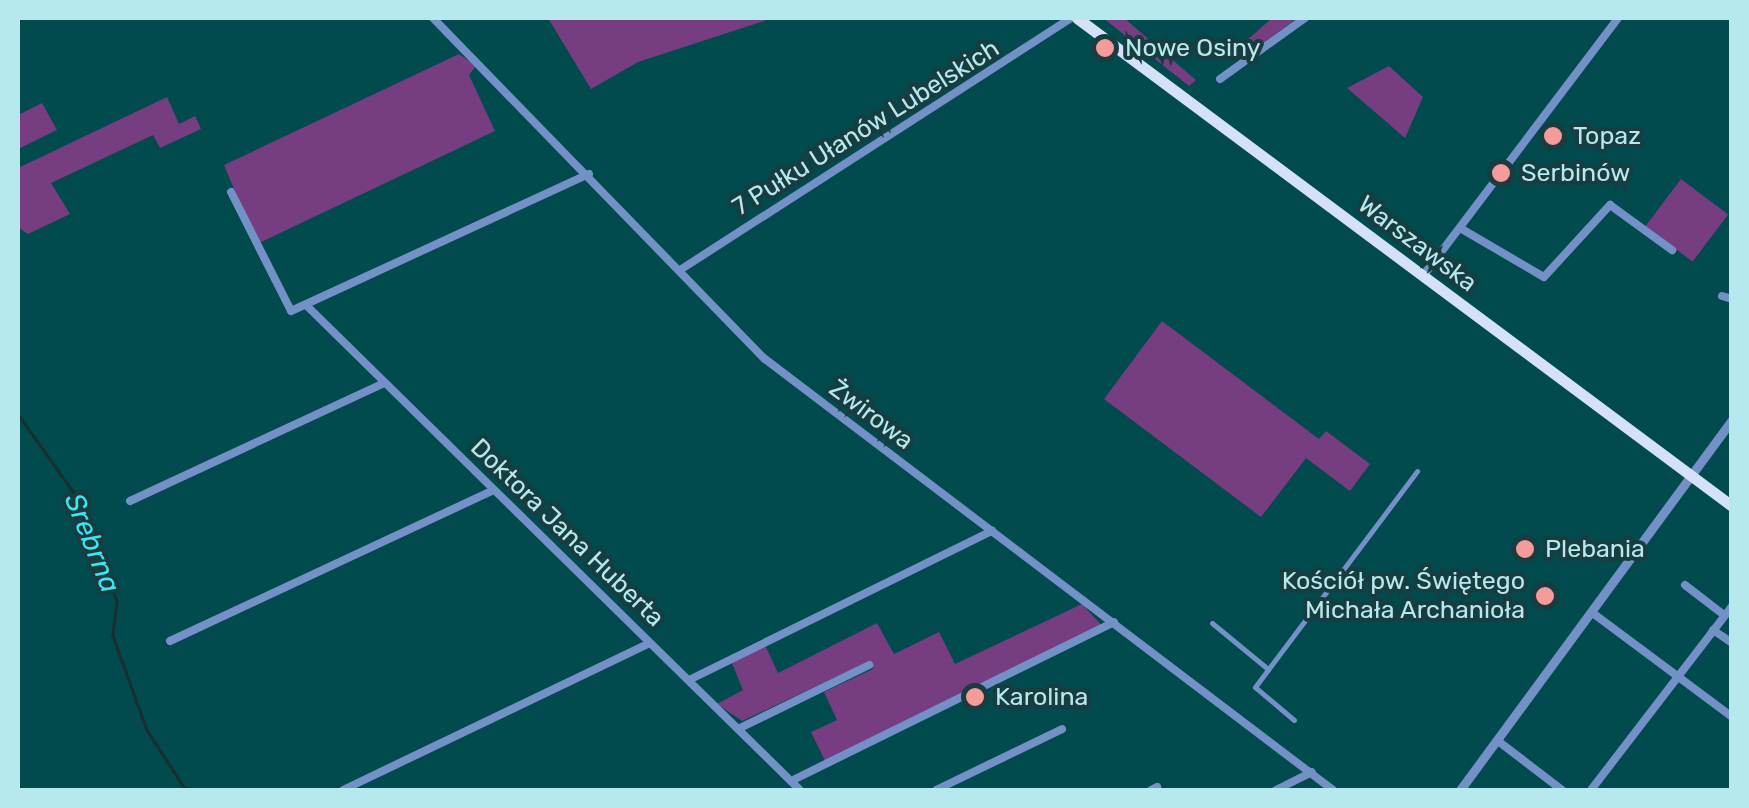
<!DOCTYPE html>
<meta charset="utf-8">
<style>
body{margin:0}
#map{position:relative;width:1749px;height:808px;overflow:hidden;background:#014a4e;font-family:Rubik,sans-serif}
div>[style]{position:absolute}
.green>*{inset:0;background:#763d80;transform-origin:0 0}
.stream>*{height:2.5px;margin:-1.25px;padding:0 1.25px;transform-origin:1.25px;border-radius:1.25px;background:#192e2f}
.pedestrian>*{height:5px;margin:-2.5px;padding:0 2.5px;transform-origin:2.5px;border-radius:2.5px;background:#7391c7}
.minor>*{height:8px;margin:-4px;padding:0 4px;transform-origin:4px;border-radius:4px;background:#7391c7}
.tertiary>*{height:9px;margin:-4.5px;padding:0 4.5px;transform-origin:4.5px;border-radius:4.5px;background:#7391c7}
.primary>*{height:11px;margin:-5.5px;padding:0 5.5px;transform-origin:5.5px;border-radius:5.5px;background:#d4e1f7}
.dots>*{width:28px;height:28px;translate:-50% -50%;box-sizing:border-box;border:5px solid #183c3f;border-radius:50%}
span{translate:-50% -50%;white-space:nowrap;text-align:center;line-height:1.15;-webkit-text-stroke:8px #183c3f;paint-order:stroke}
.poi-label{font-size:25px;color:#b6e9ed}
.left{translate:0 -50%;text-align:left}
.right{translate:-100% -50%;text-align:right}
.street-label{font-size:25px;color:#b6e9ed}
.water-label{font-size:28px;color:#3be6f0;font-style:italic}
.frame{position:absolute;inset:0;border:20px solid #b6e9ed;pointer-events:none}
</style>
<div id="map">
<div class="green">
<div style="clip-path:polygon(548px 18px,773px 18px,638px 62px,591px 89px)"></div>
<div style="clip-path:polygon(1103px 18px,1124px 18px,1196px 80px,1189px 86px)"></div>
<div style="clip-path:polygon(1272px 18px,1297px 18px,1261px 45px,1246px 41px)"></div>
<div style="clip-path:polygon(459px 54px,476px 66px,469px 75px,495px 131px,257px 244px,224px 165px)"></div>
<div style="clip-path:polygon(1389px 66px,1423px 97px,1405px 138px,1347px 88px)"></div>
<div style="clip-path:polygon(167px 97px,179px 124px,195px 116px,201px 129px,160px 148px,153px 135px,51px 183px,70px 214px,28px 234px,18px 227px,18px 168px)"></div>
<div style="clip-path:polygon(42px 103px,57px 130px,18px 149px,18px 115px)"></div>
<div style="left:1681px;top:179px;width:59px;height:59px;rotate:37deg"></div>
<div style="clip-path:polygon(1162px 321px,1319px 439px,1326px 431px,1370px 464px,1350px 491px,1306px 458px,1261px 517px,1104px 399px)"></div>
<div style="clip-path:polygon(1082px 604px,1103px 627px,825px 761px,811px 732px,837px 720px,824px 692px,873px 669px,870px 661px,742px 721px,717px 704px,743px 690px,731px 661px,765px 645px,778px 673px,877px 623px,894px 654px,939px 632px,955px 664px)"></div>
</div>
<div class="stream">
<div style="left:18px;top:414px;width:110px;rotate:54.6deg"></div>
<div style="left:82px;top:504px;width:103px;rotate:70.2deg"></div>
<div style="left:117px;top:601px;width:35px;rotate:97deg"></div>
<div style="left:113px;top:636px;width:100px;rotate:70.1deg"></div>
<div style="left:147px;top:730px;width:72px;rotate:57deg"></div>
</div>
<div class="pedestrian">
<div style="left:1212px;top:623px;width:72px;rotate:39.4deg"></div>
<div style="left:1294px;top:720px;width:51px;rotate:-139.8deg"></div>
<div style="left:1255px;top:687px;width:270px;rotate:-53.1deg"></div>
</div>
<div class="minor">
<div style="left:433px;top:18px;width:476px;rotate:45.8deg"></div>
<div style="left:765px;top:359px;width:713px;rotate:37.19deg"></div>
<div style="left:1220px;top:79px;width:105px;rotate:-35.7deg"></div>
<div style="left:231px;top:192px;width:133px;rotate:63.2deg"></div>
<div style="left:291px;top:311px;width:328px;rotate:-24.7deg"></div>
<div style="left:1460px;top:228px;width:97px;rotate:30.3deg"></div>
<div style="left:1544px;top:277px;width:98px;rotate:-47.5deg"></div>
<div style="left:1610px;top:205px;width:77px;rotate:36deg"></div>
<div style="left:680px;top:270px;width:465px;rotate:-32.8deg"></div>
<div style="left:1423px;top:276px;width:323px;rotate:-52.9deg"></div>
<div style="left:1722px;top:296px;width:10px;rotate:17deg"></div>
<div style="left:306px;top:305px;width:692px;rotate:44.47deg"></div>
<div style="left:130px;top:501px;width:280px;rotate:-24.9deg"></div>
<div style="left:1685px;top:585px;width:49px;rotate:37.6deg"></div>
<div style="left:1594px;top:614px;width:172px;rotate:36.7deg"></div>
<div style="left:1713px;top:630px;width:23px;rotate:34deg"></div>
<div style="left:170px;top:641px;width:357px;rotate:-25deg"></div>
<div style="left:689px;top:680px;width:338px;rotate:-26.2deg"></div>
<div style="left:738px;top:729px;width:146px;rotate:-26deg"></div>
<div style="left:1498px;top:741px;width:81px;rotate:37.4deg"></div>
<div style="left:791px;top:781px;width:360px;rotate:-26.2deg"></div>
<div style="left:343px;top:790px;width:340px;rotate:-25.6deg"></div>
<div style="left:936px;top:790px;width:140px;rotate:-25.8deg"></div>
<div style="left:1151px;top:790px;width:7px;rotate:-27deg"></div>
<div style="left:1276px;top:790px;width:40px;rotate:-26.6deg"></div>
<div style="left:1591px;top:790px;width:232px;rotate:-52.5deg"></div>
</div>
<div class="tertiary">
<div style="left:1460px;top:790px;width:459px;rotate:-53.7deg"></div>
</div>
<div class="primary">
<div style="left:1077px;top:18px;width:817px;rotate:36.69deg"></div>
</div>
<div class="dots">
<div style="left:1105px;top:48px;background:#f59b99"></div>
<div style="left:1553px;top:136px;background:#f59b99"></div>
<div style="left:1501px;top:173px;background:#f59b99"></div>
<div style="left:1525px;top:549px;background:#f59b99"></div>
<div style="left:1545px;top:596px;background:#f59b99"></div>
<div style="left:975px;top:697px;background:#f59b99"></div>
</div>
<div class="poi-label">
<span class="left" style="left:1125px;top:48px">Nowe Osiny</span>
<span class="left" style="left:1573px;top:136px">Topaz</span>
<span class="left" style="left:1521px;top:173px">Serbinów</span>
<span class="left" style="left:1545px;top:549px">Plebania</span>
<span class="right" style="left:1525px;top:596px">Kościół pw. Świętego<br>Michała Archanioła</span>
<span class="left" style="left:995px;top:697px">Karolina</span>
</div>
<div class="street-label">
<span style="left:866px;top:128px;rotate:-32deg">7 Pułku Ułanów Lubelskich</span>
<span style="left:1417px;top:244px;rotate:37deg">Warszawska</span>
<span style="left:871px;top:415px;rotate:37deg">Żwirowa</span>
<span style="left:567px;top:533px;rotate:44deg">Doktora Jana Huberta</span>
</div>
<div class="water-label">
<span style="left:92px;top:543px;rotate:68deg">Srebrna</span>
</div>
<div class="frame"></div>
</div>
